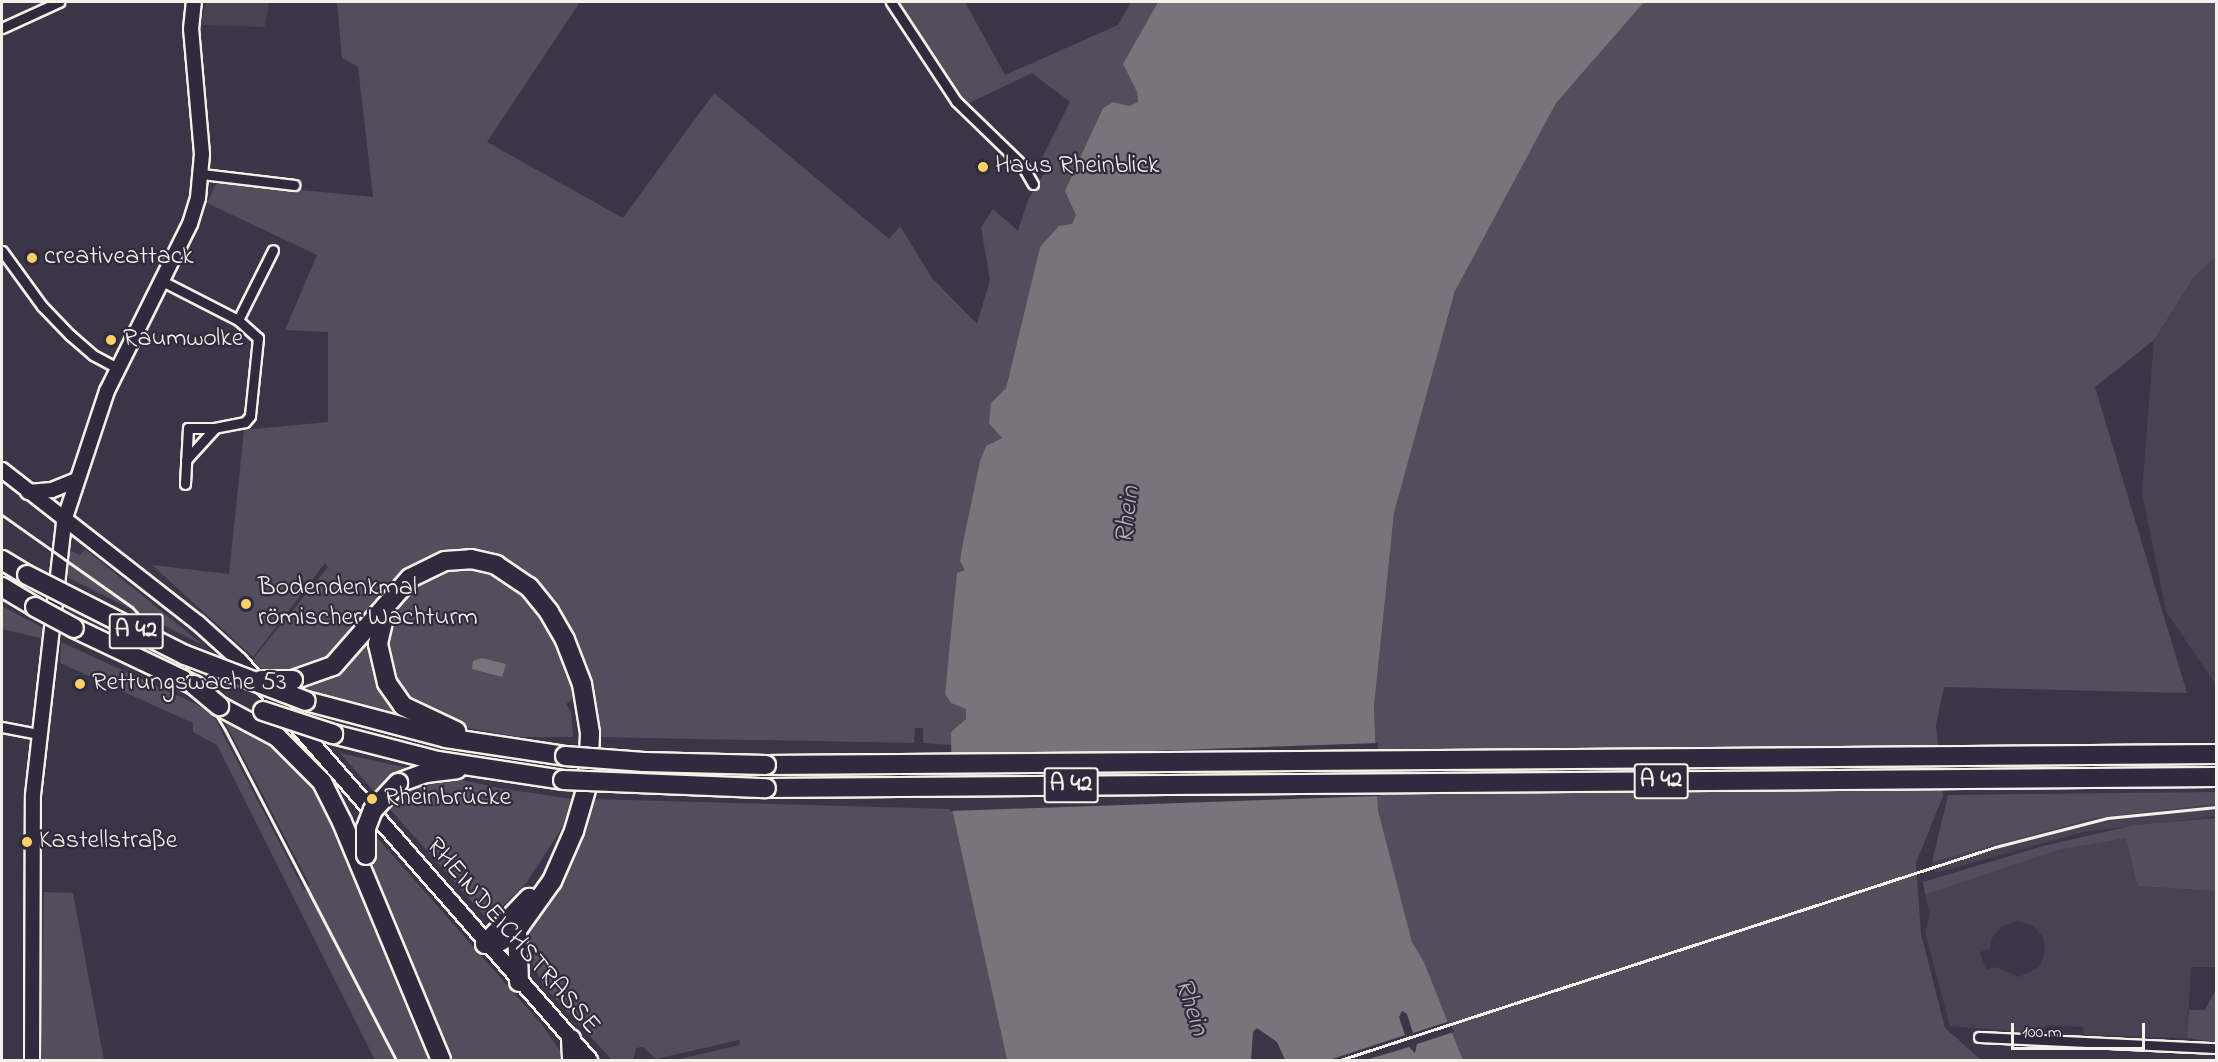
<!DOCTYPE html>
<meta charset="utf-8">
<style>
body{margin:0}
#map{position:relative;width:2218px;height:1062px;overflow:hidden;background:#3b3647;font-family:"Indie Flower",sans-serif}
div>[style]{position:absolute}
.built>*{inset:0;background:#484352}
.green>*{inset:0;background:#534e5c}
.water>*{inset:0;background:#78747b}
.pier>*{inset:0;background:#3b3647;transform-origin:0 0}
.roads{filter:drop-shadow(2px 0 #f4f1e8) drop-shadow(-2px 0 #f4f1e8) drop-shadow(0 2px #f4f1e8) drop-shadow(0 -2px #f4f1e8)}
.street>*{height:9px;margin:-4.5px;padding:0 4.5px;transform-origin:4.5px;border-radius:4.5px;background:#2f2a3d}
.secondary>*{height:14px;margin:-7px;padding:0 7px;transform-origin:7px;border-radius:7px;background:#2f2a3d}
.highway>*{height:18px;margin:-9px;padding:0 9px;transform-origin:9px;border-radius:9px;background:#2f2a3d}
.rail>*{height:3px;margin:-1.5px;padding:0 1.5px;transform-origin:1.5px;border-radius:1.5px;background:#f4f1e8}
.bridges{filter:drop-shadow(2px 0 #f4f1e8) drop-shadow(-2px 0 #f4f1e8) drop-shadow(0 2px #f4f1e8) drop-shadow(0 -2px #f4f1e8)}
.highway-bridge>*{height:18px;margin:-9px;padding:0 9px;transform-origin:9px;border-radius:9px;background:#2f2a3d}
.dots>*{width:16px;height:16px;translate:-50% -50%;box-sizing:border-box;border:3px solid #2f2a3d;border-radius:50%}
span{translate:-50% -50%;white-space:nowrap;text-align:center;line-height:1.15;-webkit-text-stroke:4.5px #2f2a3d;paint-order:stroke}
.shield-label span{padding:2px 4px;background:#2f2a3d;border:2px solid;border-radius:4px;-webkit-text-stroke-width:0}
.shield-label{font-size:24px;color:#f4f1e8;font-weight:700}
.poi-label{font-size:26px;color:#f4f1e8}
.left{translate:0 -50%;text-align:left}
.street-label{font-size:26px;color:#f4f1e8}
.water-label{font-size:27px;color:#b6b2b2;font-style:italic}
.frame{position:absolute;inset:0;border:3px solid #f4f1e8;pointer-events:none}
.scale{position:absolute;left:2011px;top:1023px;width:134px;height:27px;box-sizing:border-box;border:3px solid #f4f1e8;border-top:0;padding-left:8px;font-size:18px;line-height:21px;white-space:nowrap;color:#f4f1e8;-webkit-text-stroke:4px #2f2a3d;paint-order:stroke}
</style>
<div id="map">
<div class="built">
<div style="clip-path:polygon(206px 2px,269px 2px,265px 27px,201px 25px)"></div>
<div style="clip-path:polygon(2216px 257px,2216px 685px,2166px 611px,2142px 492px,2154px 340px,2194px 277px)"></div>
<div style="clip-path:polygon(2216px 804px,2216px 816px,2084px 832px,1935px 873px,1932px 862px,2095px 818px)"></div>
<div style="clip-path:polygon(evenodd,2126px 838px,2137px 886px,2216px 891px,2216px 967px,2191px 967px,2187px 1038px,2084px 1035px,2083px 1027px,2048px 1025px,2036px 1033px,1950px 1026px,1925px 932px,1930px 915px,1925px 895px,2058px 850px,2126px 838px,2017px 921px,2032px 925px,2043px 937px,2045px 952px,2039px 967px,2019px 977px,1996px 967px,1986px 970px,1980px 952px,1990px 949px,1992px 938px,2002px 926px,2017px 921px)"></div>
</div>
<div class="green">
<div style="clip-path:polygon(337px 2px,580px 2px,487px 142px,623px 218px,714px 93px,889px 239px,900px 226px,932px 278px,977px 324px,990px 280px,981px 227px,993px 209px,1018px 231px,1028px 200px,1047px 169px,1039px 164px,1070px 102px,1032px 73px,967px 104px,960px 100px,925px 51px,897px 2px,965px 2px,1005px 75px,1118px 25px,1131px 2px,1158px 2px,1123px 64px,1137px 92px,1138px 102px,1129px 106px,1113px 102px,1073px 202px,1076px 215px,1072px 224px,1040px 247px,1006px 388px,991px 404px,1002px 438px,986px 446px,965px 570px,951px 703px,966px 708px,966px 719px,951px 732px,951px 745px,923px 743px,923px 728px,915px 728px,914px 743px,597px 737px,578px 696px,566px 704px,571px 712px,573px 737px,519px 737px,408px 717px,296px 686px,283px 675px,249px 664px,328px 567px,325px 563px,253px 657px,152px 565px,229px 574px,244px 430px,328px 422px,328px 332px,285px 330px,317px 255px,207px 203px,217px 182px,373px 197px,358px 67px,342px 58px)"></div>
<div style="clip-path:polygon(1639px 2px,2216px 2px,2216px 257px,2194px 277px,2154px 340px,2095px 387px,2187px 693px,1944px 687px,1936px 725px,1943px 796px,1916px 863px,1921px 934px,1945px 1028px,1981px 1060px,1463px 1060px,1424px 962px,1412px 942px,1378px 810px,1374px 707px,1394px 513px,1456px 288px,1558px 95px)"></div>
<div style="clip-path:polygon(85px 549px,203px 645px,65px 576px,69px 550px,80px 555px)"></div>
<div style="clip-path:polygon(2px 606px,45px 629px,44px 639px,2px 629px)"></div>
<div style="clip-path:polygon(61px 642px,211px 711px,304px 890px,310px 885px,221px 715px,271px 742px,306px 777px,322px 800px,433px 1060px,375px 1060px,217px 745px,193px 732px,193px 723px,60px 663px)"></div>
<div style="clip-path:polygon(340px 753px,498px 788px,572px 799px,565px 823px,527px 882px,495px 914px,484px 915px)"></div>
<div style="clip-path:polygon(2216px 792px,2216px 804px,2095px 818px,1932px 862px,1948px 795px)"></div>
<div style="clip-path:polygon(590px 799px,952px 809px,1007px 1060px,675px 1060px,740px 1045px,739px 1040px,656px 1059px,643px 1047px,636px 1048px,633px 1060px,612px 1060px,543px 985px,520px 938px)"></div>
<div style="clip-path:polygon(2216px 818px,2216px 891px,2137px 886px,2126px 838px,2058px 850px,1925px 895px,1923px 882px,2043px 846px,2135px 825px)"></div>
<div style="clip-path:polygon(373px 833px,543px 1026px,566px 1060px,450px 1060px,374px 874px)"></div>
<div style="clip-path:polygon(44px 892px,73px 893px,104px 1060px,40px 1060px)"></div>
<div style="clip-path:polygon(2216px 989px,2216px 1042px,2187px 1038px,2189px 1010px,2205px 1010px)"></div>
</div>
<div class="water">
<div style="clip-path:polygon(1158px 2px,1644px 2px,1556px 103px,1455px 291px,1394px 513px,1374px 707px,1378px 810px,1412px 942px,1424px 962px,1463px 1060px,1285px 1060px,1277px 1042px,1257px 1028px,1253px 1032px,1251px 1060px,1007px 1060px,952px 809px,951px 732px,966px 719px,966px 709px,951px 703px,945px 694px,957px 573px,965px 570px,960px 561px,963px 543px,980px 461px,986px 446px,1002px 438px,989px 423px,991px 403px,1006px 388px,1040px 247px,1059px 226px,1072px 224px,1076px 215px,1065px 191px,1103px 108px,1113px 102px,1129px 106px,1138px 102px,1137px 92px,1123px 64px)"></div>
<div style="clip-path:polygon(482px 658px,506px 664px,502px 677px,472px 669px,473px 661px)"></div>
</div>
<div class="pier">
<div style="left:1378px;top:743px;width:53px;height:430px;rotate:88deg"></div>
<div style="clip-path:polygon(1402px 1011px,1407px 1014px,1413px 1033px,1450px 1021px,1454px 1032px,1417px 1044px,1415px 1053px,1409px 1047px,1366px 1060px,1329px 1060px,1405px 1035px,1399px 1017px)"></div>
</div>
<div class="roads">
<div class="street">
<div style="left:891px;top:2px;width:118px;rotate:56.7deg"></div>
<div style="left:956px;top:101px;width:92px;rotate:44.1deg"></div>
<div style="left:1022px;top:165px;width:22px;rotate:60deg"></div>
<div style="left:2px;top:28px;width:63px;rotate:-24.5deg"></div>
<div style="left:202px;top:174px;width:93px;rotate:6.8deg"></div>
<div style="left:2px;top:251px;width:68px;rotate:54deg"></div>
<div style="left:42px;top:306px;width:40px;rotate:46deg"></div>
<div style="left:70px;top:335px;width:30px;rotate:41deg"></div>
<div style="left:93px;top:355px;width:27px;rotate:28deg"></div>
<div style="left:162px;top:281px;width:85px;rotate:27.2deg"></div>
<div style="left:238px;top:320px;width:27px;rotate:42deg"></div>
<div style="left:258px;top:338px;width:78px;rotate:95.9deg"></div>
<div style="left:250px;top:416px;width:8px;rotate:130deg"></div>
<div style="left:245px;top:422px;width:31px;rotate:169deg"></div>
<div style="left:215px;top:428px;width:27px;rotate:180deg"></div>
<div style="left:188px;top:428px;width:56px;rotate:93.1deg"></div>
<div style="left:238px;top:320px;width:78px;rotate:-63.4deg"></div>
<div style="left:186px;top:460px;width:43px;rotate:-47.8deg"></div>
<div style="left:2px;top:727px;width:37px;rotate:11deg"></div>
<div style="left:1979px;top:1037px;width:237px;rotate:2.7deg"></div>
</div>
<div class="secondary">
<div style="left:2px;top:470px;width:249px;rotate:38deg"></div>
<div style="left:198px;top:623px;width:57px;rotate:42.1deg"></div>
<div style="left:240px;top:661px;width:531px;rotate:48.74deg"></div>
<div style="left:28px;top:492px;width:24px;rotate:-5deg"></div>
<div style="left:52px;top:490px;width:24px;rotate:-22deg"></div>
<div style="left:32px;top:1060px;width:265px;rotate:-89.8deg"></div>
<div style="left:33px;top:795px;width:276px;rotate:-83.5deg"></div>
<div style="left:64px;top:521px;width:137px;rotate:-71.7deg"></div>
<div style="left:107px;top:391px;width:186px;rotate:-63.6deg"></div>
<div style="left:190px;top:224px;width:27px;rotate:-73deg"></div>
<div style="left:198px;top:198px;width:44px;rotate:-84.8deg"></div>
<div style="left:202px;top:154px;width:125px;rotate:-95deg"></div>
<div style="left:191px;top:29px;width:27px;rotate:-84deg"></div>
</div>
<div class="highway">
<div style="left:2px;top:560px;width:29px;rotate:31deg"></div>
<div style="left:2px;top:587px;width:39px;rotate:31deg"></div>
<div style="left:386px;top:609px;width:36px;rotate:103deg"></div>
<div style="left:378px;top:644px;width:40px;rotate:77deg"></div>
<div style="left:387px;top:683px;width:28px;rotate:55deg"></div>
<div style="left:403px;top:706px;width:59px;rotate:25.3deg"></div>
<div style="left:74px;top:628px;width:133px;rotate:25.4deg"></div>
<div style="left:293px;top:680px;width:42px;rotate:-19.3deg"></div>
<div style="left:333px;top:666px;width:117px;rotate:-48.8deg"></div>
<div style="left:410px;top:578px;width:39px;rotate:-26deg"></div>
<div style="left:445px;top:561px;width:26px;rotate:-4deg"></div>
<div style="left:471px;top:559px;width:26px;rotate:13deg"></div>
<div style="left:496px;top:565px;width:40px;rotate:34deg"></div>
<div style="left:529px;top:587px;width:32px;rotate:51deg"></div>
<div style="left:549px;top:612px;width:32px;rotate:60deg"></div>
<div style="left:565px;top:640px;width:47px;rotate:68.9deg"></div>
<div style="left:582px;top:684px;width:50px;rotate:80.7deg"></div>
<div style="left:590px;top:733px;width:50px;rotate:92.3deg"></div>
<div style="left:588px;top:783px;width:50px;rotate:106.3deg"></div>
<div style="left:574px;top:831px;width:55px;rotate:113.7deg"></div>
<div style="left:552px;top:881px;width:60px;rotate:125.5deg"></div>
<div style="left:517px;top:930px;width:19px;rotate:145deg"></div>
<div style="left:501px;top:941px;width:16px;rotate:169deg"></div>
<div style="left:306px;top:701px;width:145px;rotate:14.8deg"></div>
<div style="left:446px;top:738px;width:120px;rotate:8.6deg"></div>
<div style="left:219px;top:706px;width:66px;rotate:28.1deg"></div>
<div style="left:277px;top:737px;width:64px;rotate:45deg"></div>
<div style="left:322px;top:782px;width:45px;rotate:63.4deg"></div>
<div style="left:342px;top:822px;width:258px;rotate:67.4deg"></div>
<div style="left:333px;top:734px;width:108px;rotate:14.4deg"></div>
<div style="left:438px;top:761px;width:126px;rotate:8.6deg"></div>
<div style="left:766px;top:765px;width:1450px;rotate:-0.43deg"></div>
<div style="left:398px;top:783px;width:30px;rotate:-20deg"></div>
<div style="left:426px;top:773px;width:31px;rotate:-7deg"></div>
<div style="left:766px;top:788px;width:1450px;rotate:-0.43deg"></div>
<div style="left:517px;top:930px;width:52px;rotate:87.8deg"></div>
<div style="left:485px;top:944px;width:64px;rotate:-46.3deg"></div>
<div style="left:571px;top:1039px;width:21px;rotate:87deg"></div>
</div>
</div>
<div class="rail">
<div style="left:2px;top:515px;width:159px;rotate:35.3deg"></div>
<div style="left:132px;top:607px;width:80px;rotate:47.5deg"></div>
<div style="left:186px;top:666px;width:75px;rotate:58.6deg"></div>
<div style="left:225px;top:730px;width:372px;rotate:62.6deg"></div>
<div style="left:1340px;top:1060px;width:689px;rotate:-18.01deg"></div>
<div style="left:1995px;top:847px;width:116px;rotate:-14.5deg"></div>
<div style="left:2107px;top:818px;width:110px;rotate:-5.8deg"></div>
</div>
<div class="bridges">
<div class="highway-bridge">
<div style="left:27px;top:575px;width:177px;rotate:26.9deg"></div>
<div style="left:185px;top:655px;width:129px;rotate:20.8deg"></div>
<div style="left:35px;top:607px;width:44px;rotate:28.3deg"></div>
<div style="left:261px;top:680px;width:32px"></div>
<div style="left:194px;top:685px;width:33px;rotate:40deg"></div>
<div style="left:263px;top:711px;width:74px;rotate:18.2deg"></div>
<div style="left:565px;top:756px;width:79px;rotate:4.3deg"></div>
<div style="left:644px;top:762px;width:122px;rotate:1.4deg"></div>
<div style="left:563px;top:780px;width:203px;rotate:2.3deg"></div>
<div style="left:366px;top:855px;width:27px;rotate:-90deg"></div>
<div style="left:366px;top:828px;width:19px;rotate:-69deg"></div>
<div style="left:373px;top:810px;width:37px;rotate:-47deg"></div>
</div>
</div>
<div class="dots">
<div style="left:983px;top:167px;background:#ffd166"></div>
<div style="left:32px;top:258px;background:#ffd166"></div>
<div style="left:111px;top:340px;background:#ffd166"></div>
<div style="left:246px;top:604px;background:#ffd166"></div>
<div style="left:80px;top:684px;background:#ffd166"></div>
<div style="left:372px;top:799px;background:#ffd166"></div>
<div style="left:27px;top:842px;background:#ffd166"></div>
</div>
<div class="shield-label">
<span style="left:136px;top:631px">A 42</span>
<span style="left:1661px;top:781px">A 42</span>
<span style="left:1071px;top:785px">A 42</span>
</div>
<div class="poi-label">
<span class="left" style="left:995px;top:167px">Haus Rheinblick</span>
<span class="left" style="left:44px;top:258px">creativeattack</span>
<span class="left" style="left:123px;top:340px">Raumwolke</span>
<span class="left" style="left:258px;top:604px">Bodendenkmal<br>römischer Wachturm</span>
<span class="left" style="left:92px;top:684px">Rettungswache 53</span>
<span class="left" style="left:384px;top:799px">Rheinbrücke</span>
<span class="left" style="left:39px;top:842px">Kastellstraße</span>
</div>
<div class="street-label">
<span style="left:512px;top:937px;rotate:49deg">RHEINDEICHSTRASSE</span>
</div>
<div class="water-label">
<span style="left:1128px;top:515px;rotate:-83deg">Rhein</span>
<span style="left:1191px;top:1007px;rotate:72deg">Rhein</span>
</div>
<div class="frame"></div>
<div class="scale">100 m</div>
</div>
